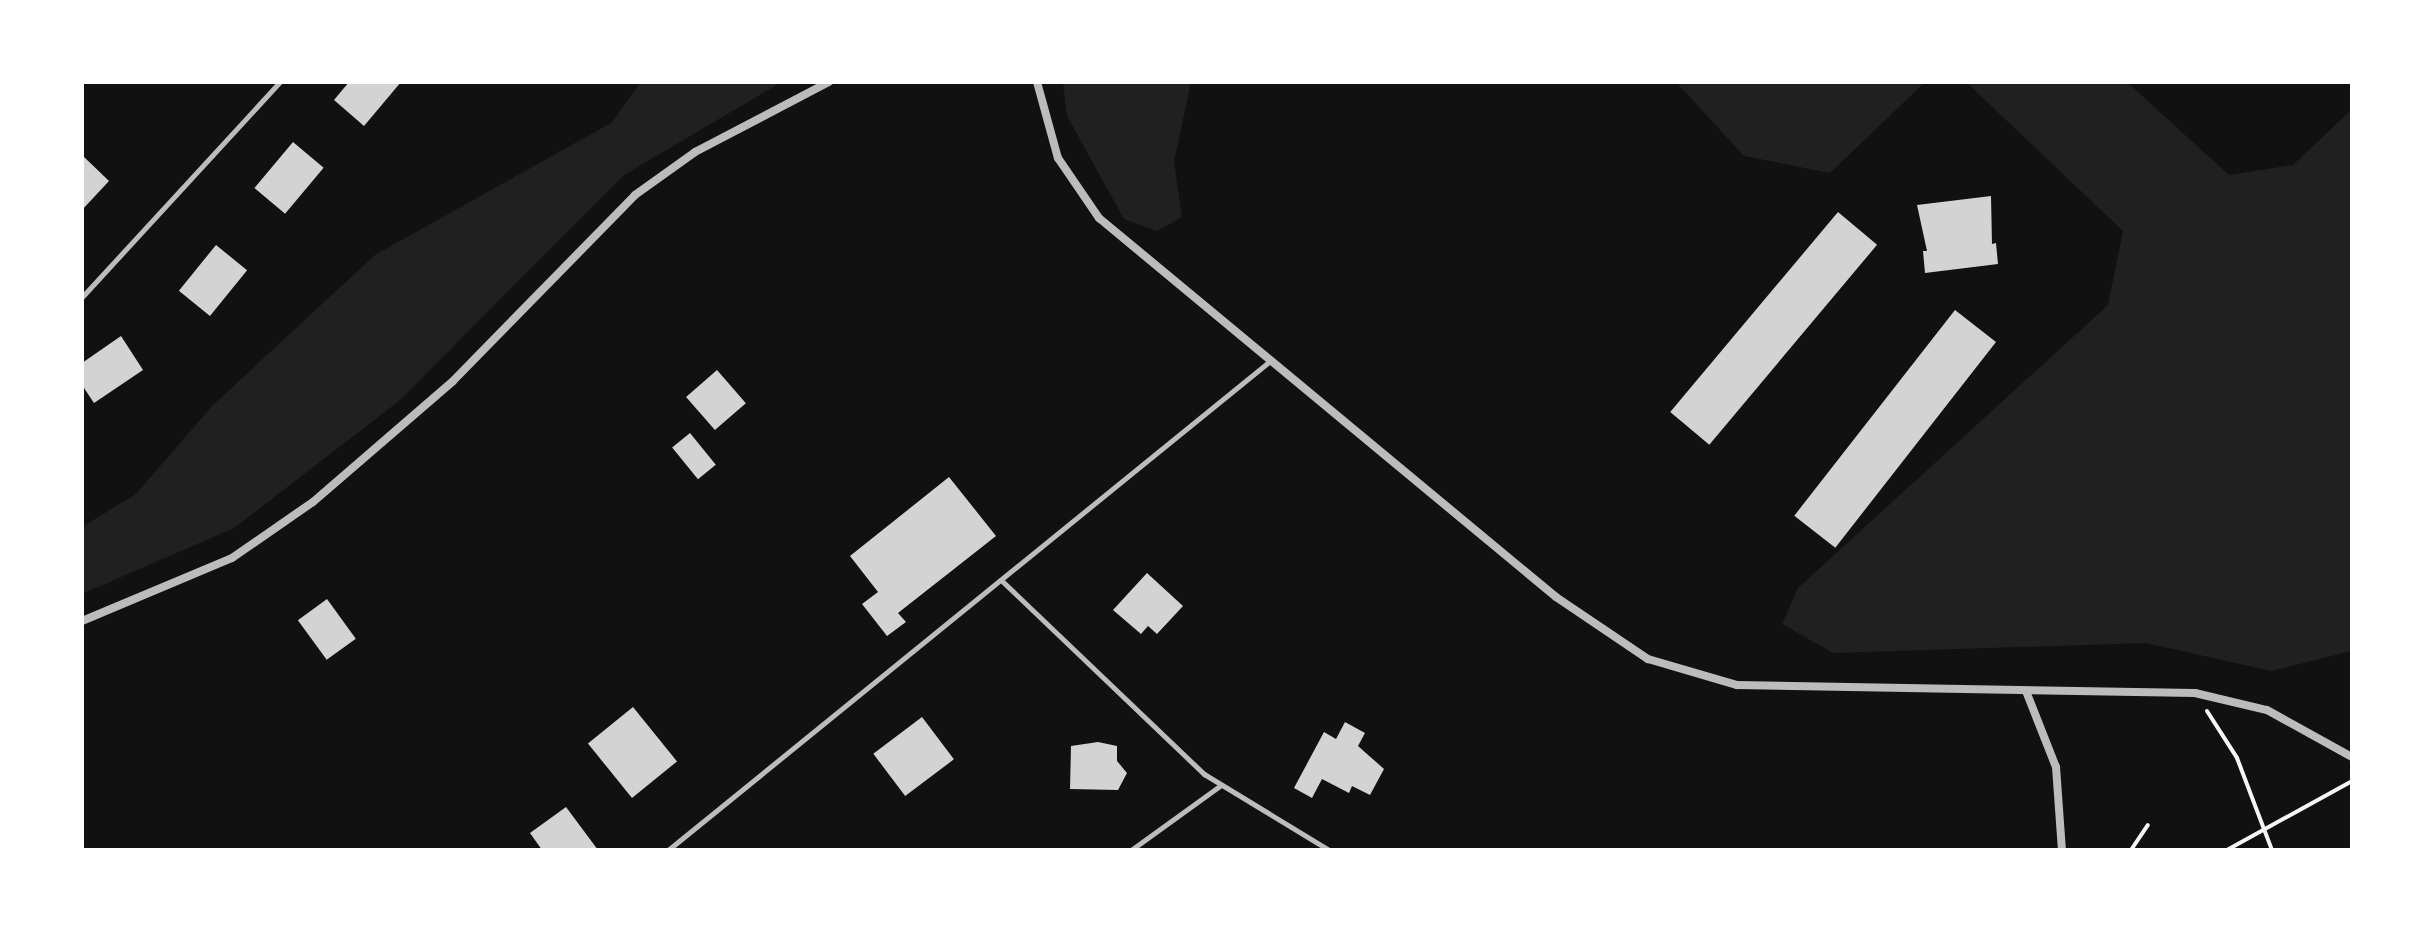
<!DOCTYPE html>
<style>
body{margin:0}
#map{position:relative;width:2434px;height:932px;overflow:hidden;background:#111;font-family:Merriweather,serif}
div>[style]{position:absolute}
.green>*{inset:0;background:#202020}
.building>*{inset:0;background:#d3d3d3;transform-origin:0 0}
.path>*{height:4px;margin:-2px;padding:0 2px;transform-origin:2px;border-radius:2px;background:#f5f5f5}
.service>*{height:5px;margin:-2.5px;padding:0 2.5px;transform-origin:2.5px;border-radius:2.5px;background:#bcbcbc}
.minor>*{height:8px;margin:-4px;padding:0 4px;transform-origin:4px;border-radius:4px;background:#bcbcbc}
span{translate:-50% -50%;white-space:nowrap;text-align:center;line-height:1.15;-webkit-text-stroke:6px #fff;paint-order:stroke}
.frame{position:absolute;inset:0;border:84px solid #fff;pointer-events:none}
</style>
<div id="map">
<div class="green">
<div style="clip-path:polygon(641px 82px,782px 82px,624px 175px,399px 401px,234px 528px,82px 594px,82px 527px,136px 494px,213px 405px,375px 255px,611px 123px)"></div>
<div style="clip-path:polygon(1063px 82px,1191px 82px,1174px 162px,1182px 217px,1157px 231px,1124px 219px,1067px 116px)"></div>
<div style="clip-path:polygon(1676px 82px,1925px 82px,1830px 173px,1744px 156px)"></div>
<div style="clip-path:polygon(1966px 82px,2127px 82px,2229px 175px,2293px 165px,2352px 109px,2351px 651px,2271px 671px,2146px 643px,1833px 653px,1782px 624px,1798px 588px,2108px 305px,2123px 231px)"></div>
</div>
<div class="building">
<div style="clip-path:polygon(349px 82px,401px 82px,364px 126px,334px 100px)"></div>
<div style="left:293px;top:142px;width:40px;height:60px;rotate:40deg"></div>
<div style="clip-path:polygon(82px 155px,109px 181px,82px 210px)"></div>
<div style="clip-path:polygon(1991px 196px,1992px 244px,1996px 243px,1998px 264px,1925px 273px,1923px 251px,1927px 251px,1917px 205px)"></div>
<div style="left:1838px;top:212px;width:51px;height:261px;rotate:40deg"></div>
<div style="left:216px;top:245px;width:40px;height:59px;rotate:39deg"></div>
<div style="left:1955px;top:310px;width:52px;height:261px;rotate:38deg"></div>
<div style="clip-path:polygon(121px 336px,143px 370px,94px 403px,82px 385px,82px 363px)"></div>
<div style="left:717px;top:370px;width:44px;height:41px;rotate:49deg"></div>
<div style="left:690px;top:433px;width:41px;height:23px;rotate:51deg"></div>
<div style="clip-path:polygon(949px 477px,996px 536px,898px 613px,906px 622px,887px 636px,862px 604px,878px 592px,850px 556px)"></div>
<div style="clip-path:polygon(1147px 573px,1183px 606px,1157px 634px,1148px 626px,1141px 634px,1113px 610px)"></div>
<div style="left:327px;top:599px;width:49px;height:36px;rotate:54deg"></div>
<div style="left:633px;top:707px;width:70px;height:58px;rotate:51deg"></div>
<div style="left:922px;top:717px;width:53px;height:61px;rotate:53deg"></div>
<div style="clip-path:polygon(1345px 722px,1365px 733px,1358px 746px,1384px 769px,1370px 795px,1352px 786px,1349px 793px,1322px 779px,1312px 798px,1294px 788px,1324px 732px,1336px 739px)"></div>
<div style="clip-path:polygon(1098px 742px,1117px 746px,1117px 761px,1127px 773px,1118px 790px,1070px 789px,1071px 746px)"></div>
<div style="clip-path:polygon(566px 807px,598px 850px,542px 850px,530px 833px)"></div>
</div>
<div class="path">
<div style="left:2207px;top:711px;width:56px;rotate:57.4deg"></div>
<div style="left:2237px;top:758px;width:98px;rotate:69.2deg"></div>
<div style="left:2131px;top:850px;width:30px;rotate:-56deg"></div>
<div style="left:2227px;top:850px;width:143px;rotate:-28.9deg"></div>
</div>
<div class="service">
<div style="left:82px;top:297px;width:292px;rotate:-47.4deg"></div>
<div style="left:1001px;top:580px;width:281px;rotate:43.7deg"></div>
<div style="left:1204px;top:774px;width:146px;rotate:31.3deg"></div>
<div style="left:668px;top:850px;width:776px;rotate:-39.09deg"></div>
<div style="left:1131px;top:850px;width:111px;rotate:-35.8deg"></div>
</div>
<div class="minor">
<div style="left:1037px;top:82px;width:79px;rotate:74.6deg"></div>
<div style="left:1058px;top:158px;width:73px;rotate:55.7deg"></div>
<div style="left:1099px;top:218px;width:594px;rotate:39.67deg"></div>
<div style="left:1556px;top:597px;width:111px;rotate:34deg"></div>
<div style="left:1648px;top:659px;width:93px;rotate:16.3deg"></div>
<div style="left:1737px;top:685px;width:458px;rotate:1deg"></div>
<div style="left:2195px;top:693px;width:74px;rotate:13.3deg"></div>
<div style="left:2267px;top:710px;width:97px;rotate:28.9deg"></div>
<div style="left:82px;top:621px;width:163px;rotate:-22.8deg"></div>
<div style="left:232px;top:558px;width:98px;rotate:-34.7deg"></div>
<div style="left:313px;top:502px;width:185px;rotate:-40.8deg"></div>
<div style="left:453px;top:381px;width:260px;rotate:-45.6deg"></div>
<div style="left:635px;top:195px;width:74px;rotate:-35.6deg"></div>
<div style="left:695px;top:152px;width:151px;rotate:-27.6deg"></div>
<div style="left:2026px;top:691px;width:82px;rotate:68.5deg"></div>
<div style="left:2056px;top:767px;width:83px;rotate:85.9deg"></div>
</div>
<div class="frame"></div>
</div>
